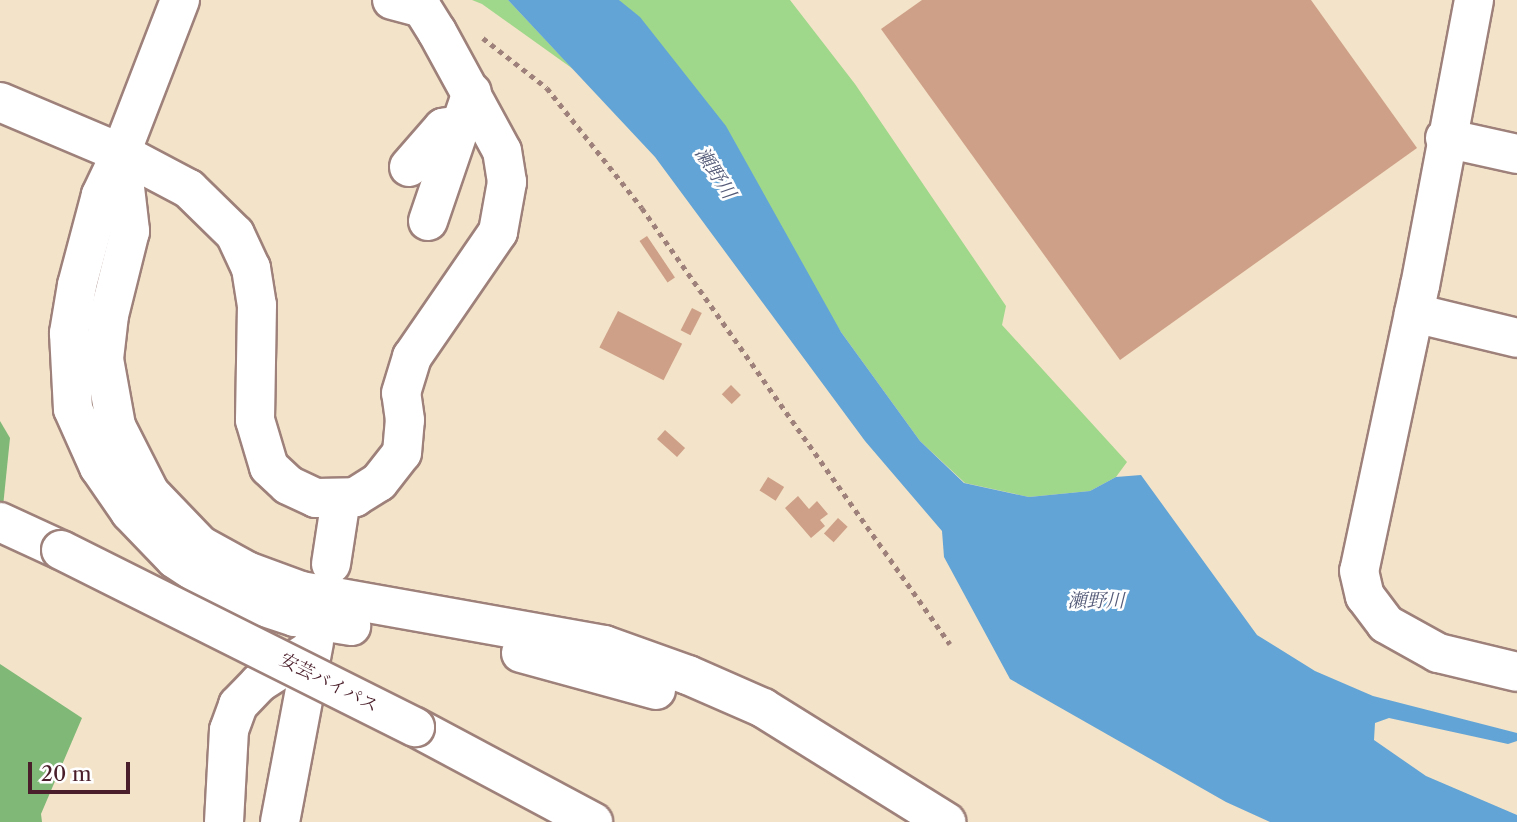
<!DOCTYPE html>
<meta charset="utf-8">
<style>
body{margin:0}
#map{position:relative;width:1517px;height:822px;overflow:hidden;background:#f3e3c8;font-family:"Libre Caslon Text","Noto Serif JP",serif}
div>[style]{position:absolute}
.green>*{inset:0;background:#9fd88b}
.forest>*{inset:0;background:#7fb877}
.water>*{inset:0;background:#62a4d6}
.building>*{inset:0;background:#cda087;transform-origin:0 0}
.path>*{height:4.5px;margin-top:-2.25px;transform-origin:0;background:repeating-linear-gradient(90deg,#9e817a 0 5px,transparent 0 10px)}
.roads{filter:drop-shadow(2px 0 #9e817a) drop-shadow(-2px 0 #9e817a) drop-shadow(0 2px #9e817a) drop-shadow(0 -2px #9e817a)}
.minor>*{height:38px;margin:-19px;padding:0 19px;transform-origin:19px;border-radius:19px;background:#fff}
.highway>*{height:38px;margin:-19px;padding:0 19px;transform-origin:19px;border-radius:19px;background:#fff}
.bridges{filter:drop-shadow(2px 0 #9e817a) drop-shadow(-2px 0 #9e817a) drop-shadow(0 2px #9e817a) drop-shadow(0 -2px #9e817a)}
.highway-bridge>*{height:38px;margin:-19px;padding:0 19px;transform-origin:19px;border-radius:19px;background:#fff}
span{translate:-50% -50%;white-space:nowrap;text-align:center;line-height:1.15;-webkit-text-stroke:5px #fff;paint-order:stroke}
.street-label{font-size:18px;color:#4a1f2b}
.water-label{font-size:19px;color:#555b78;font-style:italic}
.scale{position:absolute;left:28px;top:762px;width:102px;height:32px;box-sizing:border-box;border:4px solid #4a1f2b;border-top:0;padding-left:9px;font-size:21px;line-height:24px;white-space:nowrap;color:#4a1f2b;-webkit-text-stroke:5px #fff;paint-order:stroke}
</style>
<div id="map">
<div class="green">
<div style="clip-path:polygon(472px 0,508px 0,573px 69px,482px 4px)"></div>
<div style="clip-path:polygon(619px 0,790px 0,855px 84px,1006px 306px,1002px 325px,1127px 462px,1116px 477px,1090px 491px,1029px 497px,965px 483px,920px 441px,841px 332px)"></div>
</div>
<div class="forest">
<div style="clip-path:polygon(0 421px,10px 438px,0 536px)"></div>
<div style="clip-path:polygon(0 664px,82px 718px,41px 814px,42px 822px,0 822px)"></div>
</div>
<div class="water">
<div style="clip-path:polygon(508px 0,619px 0,640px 17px,726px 126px,841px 332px,920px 441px,964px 483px,1029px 497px,1090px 491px,1116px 477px,1141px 475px,1257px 635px,1315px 671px,1373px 696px,1517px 733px,1517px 741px,1508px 744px,1389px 718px,1375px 723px,1374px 740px,1426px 776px,1517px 815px,1517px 822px,1270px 822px,1226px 802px,1010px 679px,944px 557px,942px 531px,865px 441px,655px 157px)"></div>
</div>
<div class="building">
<div style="clip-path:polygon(922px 0,1311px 0,1417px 148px,1120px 360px,881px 29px)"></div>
<div style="left:647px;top:236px;width:50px;height:9px;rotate:56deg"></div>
<div style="left:692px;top:308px;width:11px;height:25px;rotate:27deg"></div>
<div style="left:618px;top:311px;width:72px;height:41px;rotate:27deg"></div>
<div style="left:731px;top:385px;width:14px;height:13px;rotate:45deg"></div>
<div style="left:665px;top:430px;width:27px;height:12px;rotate:42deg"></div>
<div style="left:768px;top:477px;width:19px;height:16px;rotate:32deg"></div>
<div style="clip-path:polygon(798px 496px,809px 509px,817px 501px,828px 514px,820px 520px,825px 526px,811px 538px,785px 508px)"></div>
<div style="left:838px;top:518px;width:13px;height:21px;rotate:42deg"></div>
</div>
<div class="path">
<div style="left:483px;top:38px;width:81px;rotate:38deg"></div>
<div style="left:547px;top:88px;width:153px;rotate:51.6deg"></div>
<div style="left:642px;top:208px;width:534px;rotate:54.76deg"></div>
</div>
<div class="roads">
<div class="minor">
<div style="left:1474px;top:0;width:290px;rotate:100.7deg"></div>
<div style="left:1420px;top:285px;width:292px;rotate:102deg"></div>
<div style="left:1359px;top:571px;width:26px;rotate:77deg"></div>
<div style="left:1365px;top:596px;width:35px;rotate:53deg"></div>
<div style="left:1386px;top:624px;width:60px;rotate:29.1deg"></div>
<div style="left:1438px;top:653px;width:81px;rotate:13.5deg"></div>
<div style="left:0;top:102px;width:131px;rotate:22.9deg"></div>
<div style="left:121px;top:153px;width:77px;rotate:27.9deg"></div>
<div style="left:189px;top:189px;width:64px;rotate:44.4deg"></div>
<div style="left:235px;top:234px;width:38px;rotate:65deg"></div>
<div style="left:251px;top:268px;width:37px;rotate:81deg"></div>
<div style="left:257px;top:305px;width:115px;rotate:91deg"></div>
<div style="left:255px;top:420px;width:49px;rotate:73.4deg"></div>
<div style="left:269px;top:467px;width:26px;rotate:43deg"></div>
<div style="left:288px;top:485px;width:31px;rotate:25deg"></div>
<div style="left:316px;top:498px;width:39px;rotate:-1deg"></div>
<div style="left:355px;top:497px;width:28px;rotate:-32deg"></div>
<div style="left:379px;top:482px;width:37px;rotate:-52deg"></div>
<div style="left:402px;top:453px;width:33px;rotate:-85deg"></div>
<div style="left:405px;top:420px;width:27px;rotate:-98deg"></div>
<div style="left:401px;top:393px;width:38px;rotate:-73deg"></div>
<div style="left:412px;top:357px;width:152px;rotate:-55.5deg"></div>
<div style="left:498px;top:232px;width:51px;rotate:-79.8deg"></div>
<div style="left:507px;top:182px;width:31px;rotate:-99deg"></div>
<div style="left:502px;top:151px;width:136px;rotate:-118.6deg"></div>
<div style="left:437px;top:32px;width:28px;rotate:-122deg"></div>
<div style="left:422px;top:8px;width:31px;rotate:-165deg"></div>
<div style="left:1445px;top:138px;width:74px;rotate:12.5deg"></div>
<div style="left:121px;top:153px;width:164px;rotate:-68.9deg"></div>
<div style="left:409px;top:167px;width:52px;rotate:-48.9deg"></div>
<div style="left:443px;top:128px;width:15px;rotate:-11deg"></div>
<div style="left:428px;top:221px;width:136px;rotate:-71.2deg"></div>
<div style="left:1414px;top:313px;width:106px;rotate:13.6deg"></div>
<div style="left:331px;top:564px;width:66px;rotate:-81.3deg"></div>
<div style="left:224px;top:822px;width:92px;rotate:-86.9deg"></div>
<div style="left:229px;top:730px;width:27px;rotate:-70deg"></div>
<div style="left:238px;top:705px;width:30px;rotate:-46deg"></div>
<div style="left:259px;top:683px;width:63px;rotate:-32.7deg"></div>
<div style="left:280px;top:822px;width:183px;rotate:-79.3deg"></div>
</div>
<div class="highway">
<div style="left:121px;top:153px;width:79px;rotate:83.4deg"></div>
<div style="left:130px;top:231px;width:87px;rotate:104deg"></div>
<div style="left:109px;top:315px;width:44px;rotate:96.5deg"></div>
<div style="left:104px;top:359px;width:68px;rotate:79.8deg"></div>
<div style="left:116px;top:426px;width:75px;rotate:63.1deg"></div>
<div style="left:150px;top:493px;width:72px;rotate:46.1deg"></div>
<div style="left:200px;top:545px;width:54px;rotate:29deg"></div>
<div style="left:247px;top:571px;width:58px;rotate:20.3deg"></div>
<div style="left:301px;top:591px;width:308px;rotate:10.1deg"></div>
<div style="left:604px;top:645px;width:89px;rotate:19.7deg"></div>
<div style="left:688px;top:675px;width:82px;rotate:23.7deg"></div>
<div style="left:763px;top:708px;width:216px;rotate:31.9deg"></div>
<div style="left:121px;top:153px;width:47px;rotate:115.5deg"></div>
<div style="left:101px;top:195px;width:93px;rotate:104.9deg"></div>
<div style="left:77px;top:285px;width:49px;rotate:99.5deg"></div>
<div style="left:69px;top:333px;width:76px;rotate:87deg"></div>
<div style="left:73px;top:409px;width:64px;rotate:65.9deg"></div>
<div style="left:99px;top:467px;width:55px;rotate:55.4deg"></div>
<div style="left:130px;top:512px;width:65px;rotate:46.2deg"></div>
<div style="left:175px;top:559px;width:67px;rotate:33.5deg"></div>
<div style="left:231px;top:596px;width:67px;rotate:18.2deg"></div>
<div style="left:295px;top:617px;width:57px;rotate:9.1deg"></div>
<div style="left:0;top:522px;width:67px;rotate:24.7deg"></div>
<div style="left:521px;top:653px;width:140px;rotate:15.3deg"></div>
<div style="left:415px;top:727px;width:202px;rotate:28.1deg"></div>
</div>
</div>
<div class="bridges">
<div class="highway-bridge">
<div style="left:61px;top:550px;width:396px;rotate:26.6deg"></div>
</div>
</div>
<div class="street-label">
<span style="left:329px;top:683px;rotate:27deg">安芸バイパス</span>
</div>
<div class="water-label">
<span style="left:715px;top:173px;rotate:57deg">瀬野川</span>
<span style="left:1096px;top:601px">瀬野川</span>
</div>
<div class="scale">20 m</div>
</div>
